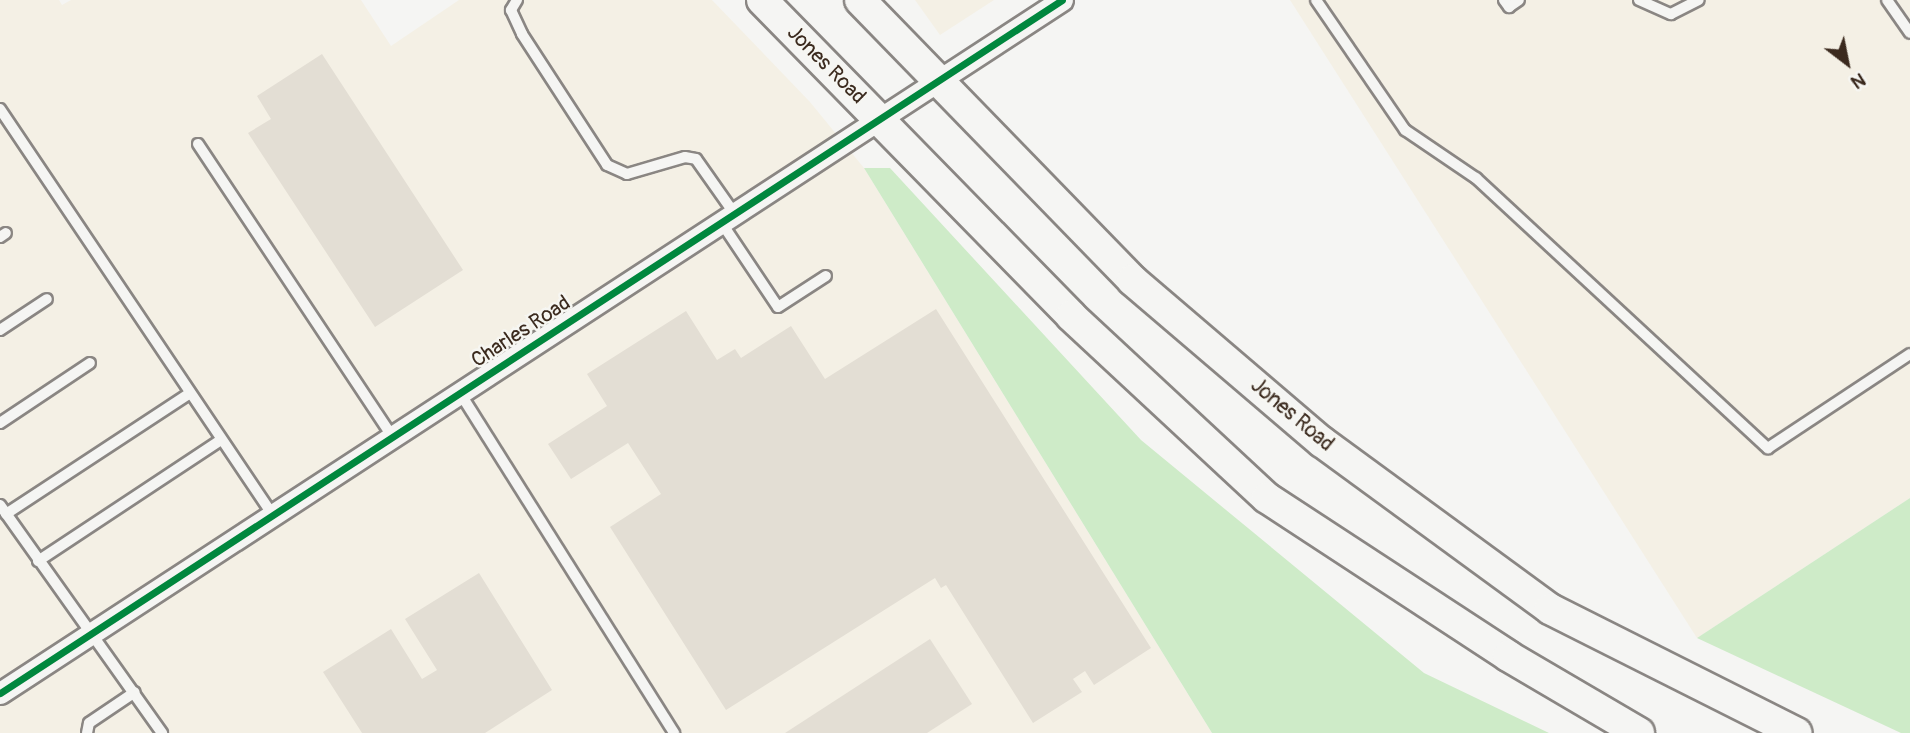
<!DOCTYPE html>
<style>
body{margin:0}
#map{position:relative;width:1910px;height:733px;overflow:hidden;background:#f5f5f3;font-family:Pangolin,sans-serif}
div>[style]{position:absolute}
.built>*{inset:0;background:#f4f0e5}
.green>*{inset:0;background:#ceebc8}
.building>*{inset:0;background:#e3ded4}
.roads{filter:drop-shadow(2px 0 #8a8683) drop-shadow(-2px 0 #8a8683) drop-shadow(0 2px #8a8683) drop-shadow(0 -2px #8a8683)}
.lane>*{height:10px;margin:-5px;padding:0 5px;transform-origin:5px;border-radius:5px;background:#f5f5f3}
.street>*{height:21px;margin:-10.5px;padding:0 10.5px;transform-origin:10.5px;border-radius:10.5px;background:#f5f5f3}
.secondary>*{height:30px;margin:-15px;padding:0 15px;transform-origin:15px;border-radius:15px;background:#f5f5f3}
.cycleway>*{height:7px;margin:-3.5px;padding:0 3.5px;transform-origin:3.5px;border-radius:3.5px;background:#00873e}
span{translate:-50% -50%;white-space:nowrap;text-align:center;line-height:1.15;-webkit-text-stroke:5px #f6f6f2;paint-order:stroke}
.street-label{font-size:21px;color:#3b2a1e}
.north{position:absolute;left:1812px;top:28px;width:70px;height:70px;-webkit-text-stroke:5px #f6f6f2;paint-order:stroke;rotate:148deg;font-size:19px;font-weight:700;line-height:28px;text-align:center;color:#3b2a1e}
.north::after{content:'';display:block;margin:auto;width:24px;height:32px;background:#3b2a1e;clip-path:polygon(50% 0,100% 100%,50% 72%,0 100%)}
</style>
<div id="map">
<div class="built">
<div style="clip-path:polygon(0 0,59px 0,62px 5px,71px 0,361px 0,391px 46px,459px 0,712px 0,810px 102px,864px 168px,1212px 733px,0 733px)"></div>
<div style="clip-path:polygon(915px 0,994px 0,940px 35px)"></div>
<div style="clip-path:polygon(1290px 0,1910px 0,1910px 498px,1697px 638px)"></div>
</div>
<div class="green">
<div style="clip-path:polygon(864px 168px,890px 168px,1141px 440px,1424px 673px,1549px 733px,1212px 733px)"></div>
<div style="clip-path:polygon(1910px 498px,1910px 733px,1901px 733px,1697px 638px)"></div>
</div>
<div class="building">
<div style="clip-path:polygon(322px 54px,463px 270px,375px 327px,248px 133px,271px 119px,257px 96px)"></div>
<div style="clip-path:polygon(936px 309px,1151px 648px,1094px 685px,1085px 671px,1073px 679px,1082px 692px,1033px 723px,946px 585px,941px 588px,935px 578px,726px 710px,610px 527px,661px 494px,628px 443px,571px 479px,548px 444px,607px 406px,587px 374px,686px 311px,717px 360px,735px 349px,741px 358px,791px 326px,825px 379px)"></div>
<div style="clip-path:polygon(479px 573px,552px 690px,485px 733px,362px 733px,323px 672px,391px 629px,422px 679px,437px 670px,405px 619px)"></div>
<div style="clip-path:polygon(930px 639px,972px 704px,927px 733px,785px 733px)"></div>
</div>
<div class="roads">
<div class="lane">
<div style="left:517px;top:0;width:12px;rotate:121deg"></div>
<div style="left:511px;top:10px;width:26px;rotate:65deg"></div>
<div style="left:522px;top:34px;width:156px;rotate:57deg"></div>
<div style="left:607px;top:165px;width:22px;rotate:24deg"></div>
<div style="left:627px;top:174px;width:60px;rotate:-16.3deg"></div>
<div style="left:685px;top:157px;width:11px;rotate:10deg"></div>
<div style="left:696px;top:159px;width:66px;rotate:54.9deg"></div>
<div style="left:1316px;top:0;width:158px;rotate:55.6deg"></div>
<div style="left:1405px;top:130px;width:86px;rotate:34.1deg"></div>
<div style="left:1476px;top:178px;width:398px;rotate:42.8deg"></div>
<div style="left:1768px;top:448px;width:170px;rotate:-33.5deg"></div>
<div style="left:1504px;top:0;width:9px;rotate:54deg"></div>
<div style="left:1509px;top:7px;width:12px;rotate:-35deg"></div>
<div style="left:1639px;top:0;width:35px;rotate:24deg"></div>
<div style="left:1671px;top:14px;width:31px;rotate:-27deg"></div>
<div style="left:1887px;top:0;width:40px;rotate:55.1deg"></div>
<div style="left:0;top:109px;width:490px;rotate:56.1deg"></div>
<div style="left:198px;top:144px;width:352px;rotate:56.4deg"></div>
<div style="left:721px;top:222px;width:102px;rotate:56.2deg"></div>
<div style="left:778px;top:307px;width:57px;rotate:-32.9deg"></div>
<div style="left:0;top:237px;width:7px;rotate:-34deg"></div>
<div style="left:0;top:330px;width:56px;rotate:-33.4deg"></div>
<div style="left:460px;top:393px;width:402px;rotate:57.8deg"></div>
<div style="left:0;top:423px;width:108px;rotate:-33.7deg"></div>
<div style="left:0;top:505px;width:280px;rotate:54.6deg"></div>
<div style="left:6px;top:514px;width:219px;rotate:-33.3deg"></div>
<div style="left:38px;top:561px;width:217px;rotate:-33.5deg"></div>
<div style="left:87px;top:733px;width:10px;rotate:-79deg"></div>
<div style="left:89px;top:723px;width:55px;rotate:-34deg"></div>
</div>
<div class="street">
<div style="left:0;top:693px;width:1268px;rotate:-33.13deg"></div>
</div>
<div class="secondary">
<div style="left:762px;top:0;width:442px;rotate:45.6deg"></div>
<div style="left:1071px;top:316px;width:267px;rotate:42.9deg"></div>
<div style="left:1267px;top:498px;width:288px;rotate:33.2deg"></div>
<div style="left:1508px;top:656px;width:152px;rotate:30.4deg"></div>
<div style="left:860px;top:0;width:390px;rotate:45.8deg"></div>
<div style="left:1132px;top:280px;width:250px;rotate:40.5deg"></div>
<div style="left:1322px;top:442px;width:283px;rotate:36.2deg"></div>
<div style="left:1550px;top:609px;width:276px;rotate:26.7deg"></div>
</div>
</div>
<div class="cycleway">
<div style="left:0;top:693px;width:1268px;rotate:-33.13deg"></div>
</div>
<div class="street-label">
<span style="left:826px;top:65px;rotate:45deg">Jones Road</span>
<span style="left:521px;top:332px;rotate:-33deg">Charles Road</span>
<span style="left:1292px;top:415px;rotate:40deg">Jones Road</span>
</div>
<div class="north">N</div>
</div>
